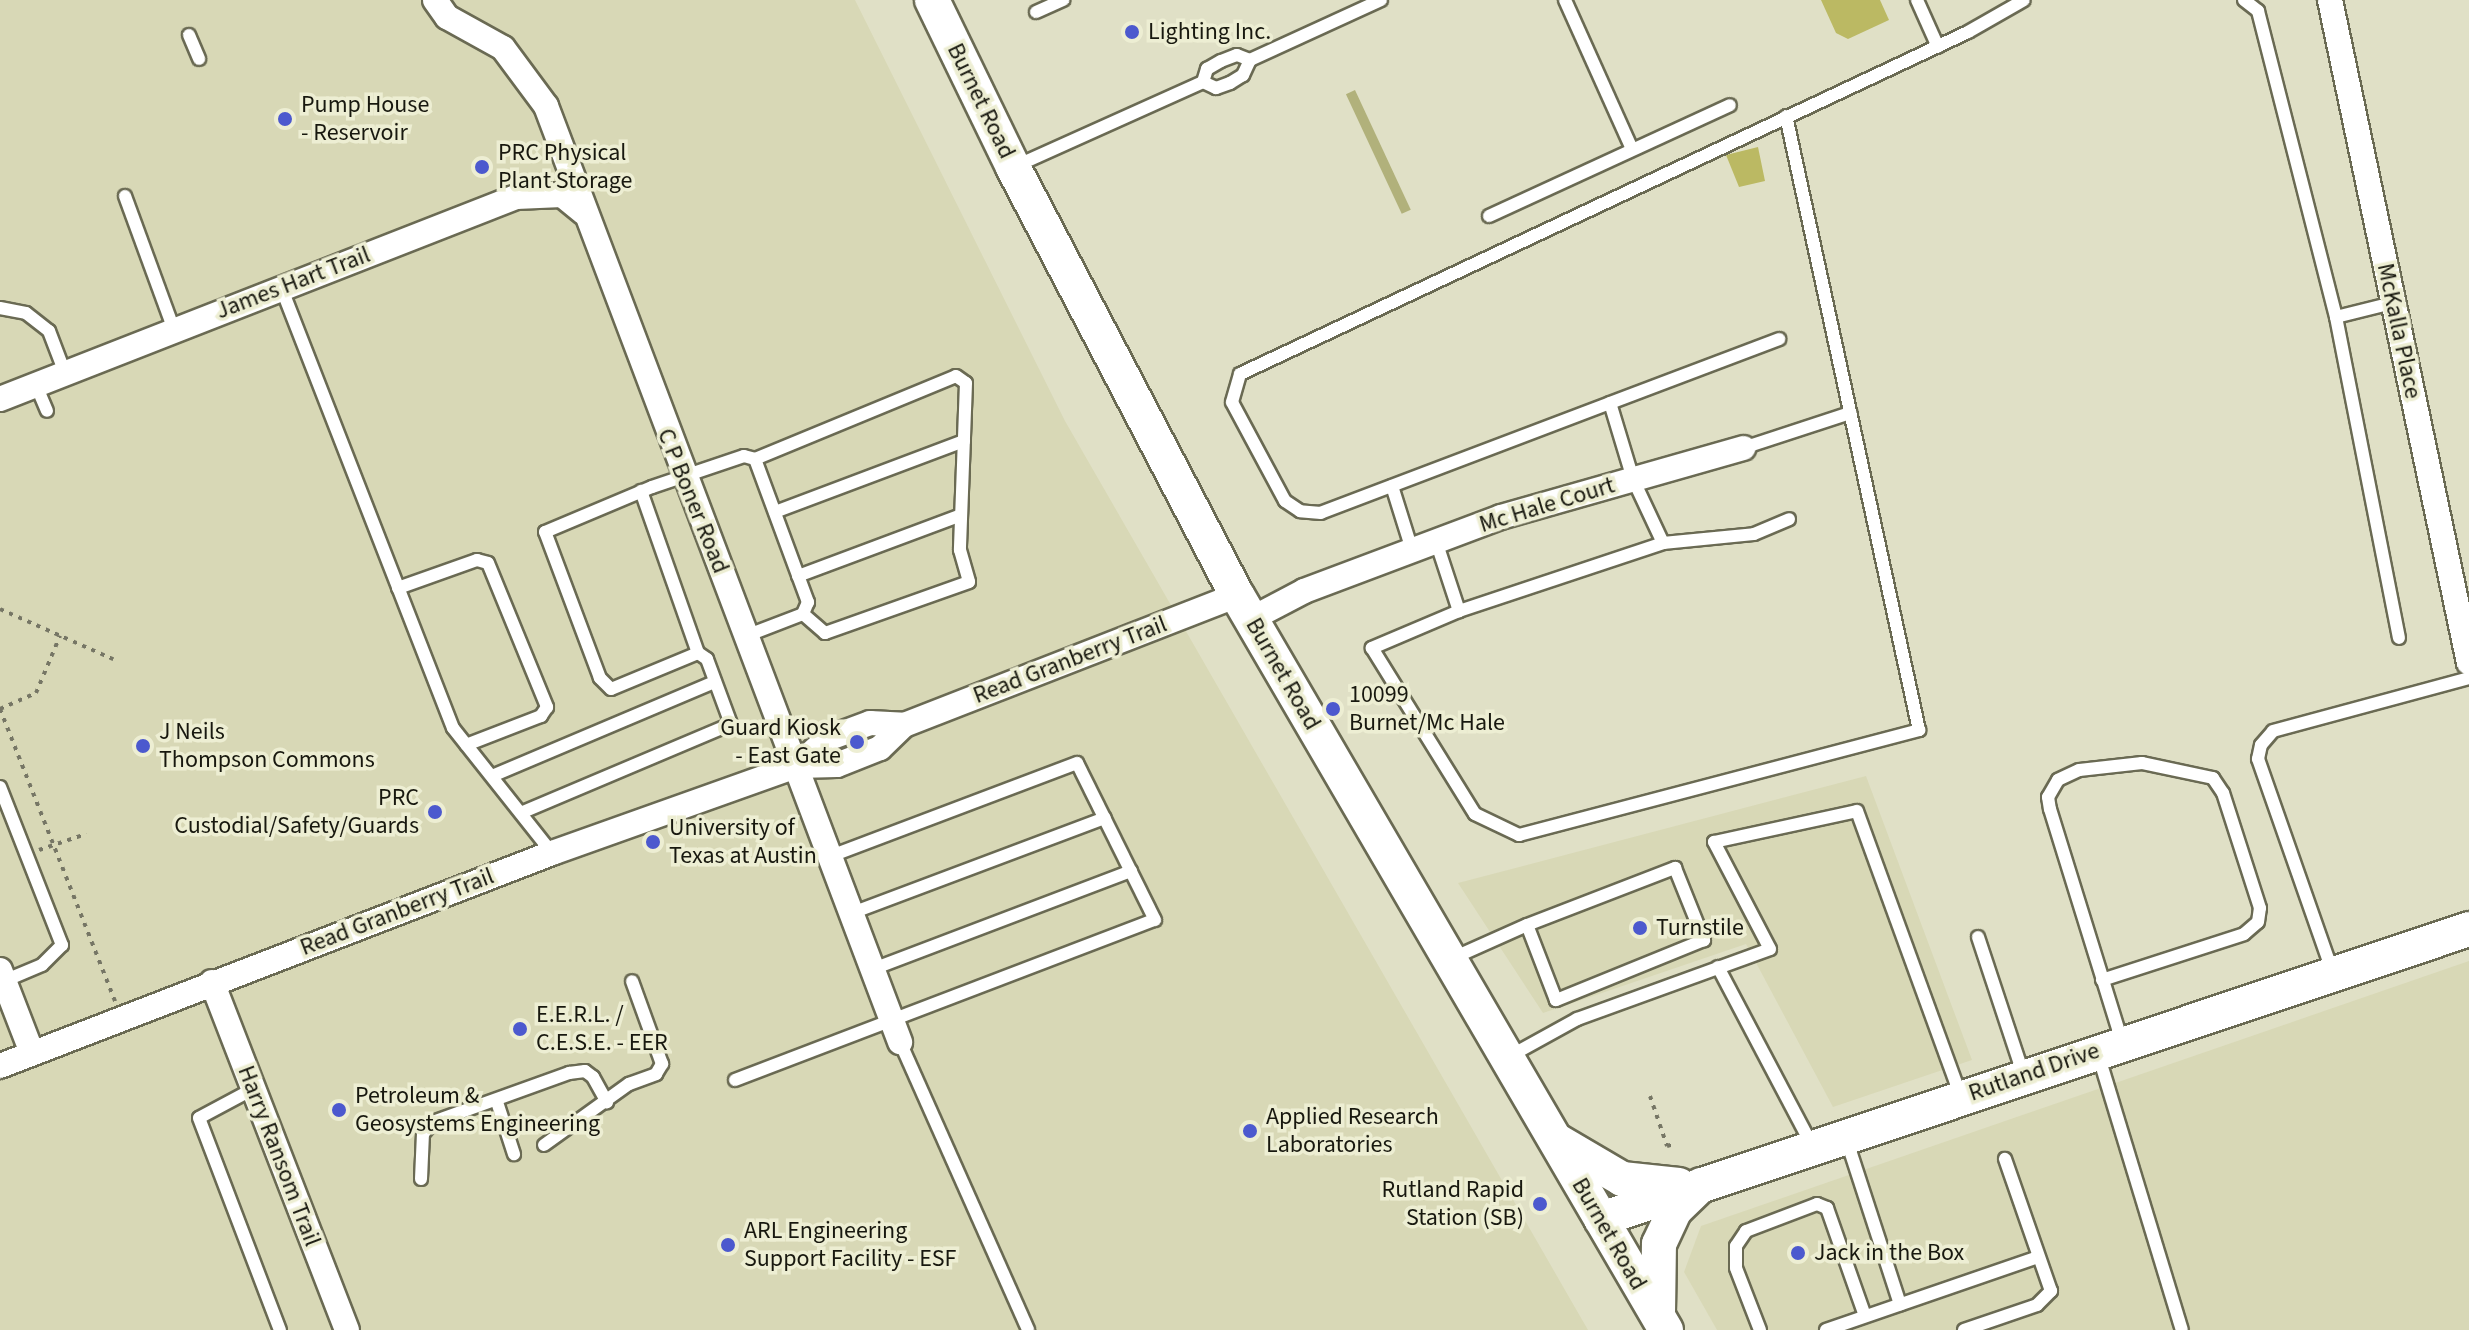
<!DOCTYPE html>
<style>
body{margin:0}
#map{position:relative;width:2469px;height:1330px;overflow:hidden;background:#e0e0c6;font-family:"Source Sans 3",sans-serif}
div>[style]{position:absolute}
.built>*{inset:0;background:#d8d8b6}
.green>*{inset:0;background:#b1b17b;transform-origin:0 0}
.water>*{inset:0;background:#bbb963}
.path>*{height:4px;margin-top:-2px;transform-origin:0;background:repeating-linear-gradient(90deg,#767665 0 4px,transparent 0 10px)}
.roads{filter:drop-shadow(2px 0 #6a6a53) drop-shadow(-2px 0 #6a6a53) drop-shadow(0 2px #6a6a53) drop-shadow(0 -2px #6a6a53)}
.lane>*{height:12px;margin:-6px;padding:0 6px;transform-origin:6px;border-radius:6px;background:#fff}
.street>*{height:24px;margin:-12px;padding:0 12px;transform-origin:12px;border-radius:12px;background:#fff}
.secondary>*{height:34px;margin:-17px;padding:0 17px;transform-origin:17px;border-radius:17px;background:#fff}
.dots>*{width:22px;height:22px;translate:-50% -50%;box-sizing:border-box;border:4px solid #edeed3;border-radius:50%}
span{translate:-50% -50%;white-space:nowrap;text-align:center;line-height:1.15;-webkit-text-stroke:7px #edeed3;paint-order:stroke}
.poi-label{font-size:24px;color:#18180f}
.left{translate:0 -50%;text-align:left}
.right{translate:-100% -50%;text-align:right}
.street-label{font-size:24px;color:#18180f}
</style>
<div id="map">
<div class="built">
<div style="clip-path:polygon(0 0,855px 0,1065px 421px,1588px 1330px,0 1330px)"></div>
<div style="clip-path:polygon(1866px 776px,1972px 1060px,1833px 1107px,1746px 944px,1543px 1013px,1458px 883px)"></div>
<div style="clip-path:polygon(2469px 961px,2469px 1330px,1717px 1330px,1684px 1272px,1701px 1226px)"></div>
</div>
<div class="green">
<div style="left:1355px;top:90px;width:132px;height:10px;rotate:65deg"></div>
</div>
<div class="water">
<div style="clip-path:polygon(1821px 0,1880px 0,1889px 20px,1848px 39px,1836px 33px)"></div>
<div style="clip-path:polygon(1758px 147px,1765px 181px,1739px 187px,1726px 155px)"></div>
</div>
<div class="path">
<div style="left:0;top:609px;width:124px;rotate:23.9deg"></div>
<div style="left:0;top:709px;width:314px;rotate:68.5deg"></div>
<div style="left:0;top:709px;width:39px;rotate:-24deg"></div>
<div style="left:36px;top:693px;width:62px;rotate:-67.2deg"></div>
<div style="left:39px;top:850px;width:50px;rotate:-18.8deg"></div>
<div style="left:1650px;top:1096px;width:53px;rotate:71.2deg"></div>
<div style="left:1667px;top:1146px;width:7px;rotate:-16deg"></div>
</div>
<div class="roads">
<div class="lane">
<div style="left:1565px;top:0;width:163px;rotate:65.8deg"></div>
<div style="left:1917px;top:0;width:51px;rotate:65.9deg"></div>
<div style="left:2244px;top:0;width:18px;rotate:38deg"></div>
<div style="left:2258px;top:11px;width:316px;rotate:75.7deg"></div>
<div style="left:2336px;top:317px;width:327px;rotate:78.9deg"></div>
<div style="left:1036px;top:12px;width:30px;rotate:-24deg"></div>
<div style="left:189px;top:35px;width:26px;rotate:67deg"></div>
<div style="left:1250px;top:60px;width:144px;rotate:-24.6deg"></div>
<div style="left:1016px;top:166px;width:205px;rotate:-24.2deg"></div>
<div style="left:1203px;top:82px;width:14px;rotate:-73deg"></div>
<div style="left:1207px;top:69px;width:16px;rotate:-30deg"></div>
<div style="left:1221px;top:61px;width:17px;rotate:-21deg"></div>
<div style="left:1237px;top:55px;width:14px;rotate:21deg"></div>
<div style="left:1250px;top:60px;width:17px;rotate:115deg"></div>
<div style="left:1243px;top:75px;width:15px;rotate:148deg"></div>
<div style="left:1230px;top:83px;width:15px;rotate:160deg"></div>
<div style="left:1216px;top:88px;width:14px;rotate:-155deg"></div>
<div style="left:125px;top:196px;width:143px;rotate:69.9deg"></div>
<div style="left:1489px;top:216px;width:265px;rotate:-24.7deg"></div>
<div style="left:281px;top:287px;width:473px;rotate:68.7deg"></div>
<div style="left:453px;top:728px;width:159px;rotate:51.6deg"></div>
<div style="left:0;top:308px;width:26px;rotate:11deg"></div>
<div style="left:26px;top:313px;width:29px;rotate:38deg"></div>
<div style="left:49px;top:331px;width:45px;rotate:69.1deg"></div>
<div style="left:2336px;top:317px;width:58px;rotate:-14deg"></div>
<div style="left:36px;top:385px;width:28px;rotate:67deg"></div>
<div style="left:1610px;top:403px;width:181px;rotate:-20.7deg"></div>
<div style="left:1743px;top:448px;width:113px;rotate:-18.1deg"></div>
<div style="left:755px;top:459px;width:217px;rotate:-22.4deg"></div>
<div style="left:956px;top:376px;width:12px;rotate:35deg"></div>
<div style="left:966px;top:383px;width:167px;rotate:92.1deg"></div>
<div style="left:960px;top:550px;width:33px;rotate:74deg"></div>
<div style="left:969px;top:582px;width:153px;rotate:160.5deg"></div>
<div style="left:825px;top:633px;width:29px;rotate:-139deg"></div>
<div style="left:1392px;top:486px;width:67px;rotate:72.6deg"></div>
<div style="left:641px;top:491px;width:172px;rotate:70.6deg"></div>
<div style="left:775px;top:512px;width:202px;rotate:-20.6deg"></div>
<div style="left:1436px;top:541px;width:74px;rotate:71.8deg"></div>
<div style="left:1459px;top:611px;width:95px;rotate:157deg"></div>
<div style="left:1372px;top:648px;width:195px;rotate:58.2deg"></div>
<div style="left:1475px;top:814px;width:49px;rotate:25.5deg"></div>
<div style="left:1519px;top:835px;width:414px;rotate:-14.7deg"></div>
<div style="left:1919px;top:730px;width:628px;rotate:-102.22deg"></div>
<div style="left:1663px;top:543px;width:91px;rotate:-5.6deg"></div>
<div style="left:1754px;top:534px;width:38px;rotate:-23deg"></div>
<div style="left:798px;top:576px;width:174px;rotate:-20.5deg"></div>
<div style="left:398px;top:588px;width:84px;rotate:-19.5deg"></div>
<div style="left:477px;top:560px;width:11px;rotate:15deg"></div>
<div style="left:488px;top:563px;width:156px;rotate:67.7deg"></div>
<div style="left:547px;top:707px;width:11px;rotate:124deg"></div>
<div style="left:541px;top:716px;width:80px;rotate:158.9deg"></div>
<div style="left:1459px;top:611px;width:215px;rotate:-18.4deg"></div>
<div style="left:1663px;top:543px;width:71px;rotate:-115.1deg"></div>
<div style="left:1633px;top:479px;width:79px;rotate:-106.8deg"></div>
<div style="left:1610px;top:403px;width:309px;rotate:159.2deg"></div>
<div style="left:1321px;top:513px;width:21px;rotate:-175deg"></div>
<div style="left:1300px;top:511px;width:18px;rotate:-146deg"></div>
<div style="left:1285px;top:501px;width:112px;rotate:-118.2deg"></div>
<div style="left:1232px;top:402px;width:29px;rotate:-74deg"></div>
<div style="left:1240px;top:374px;width:804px;rotate:-25.16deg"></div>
<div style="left:1968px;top:32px;width:64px;rotate:-29.7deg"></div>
<div style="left:492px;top:776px;width:242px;rotate:-22.9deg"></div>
<div style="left:0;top:787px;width:170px;rotate:68.6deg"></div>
<div style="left:62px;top:945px;width:28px;rotate:135deg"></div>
<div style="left:42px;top:965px;width:41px;rotate:157.2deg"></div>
<div style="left:523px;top:812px;width:226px;rotate:-22.9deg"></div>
<div style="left:731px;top:724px;width:69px;rotate:-110.3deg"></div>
<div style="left:707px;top:659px;width:11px;rotate:-146deg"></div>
<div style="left:698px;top:653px;width:94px;rotate:157.5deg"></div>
<div style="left:611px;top:689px;width:16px;rotate:-135deg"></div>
<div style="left:600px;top:678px;width:156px;rotate:-110.6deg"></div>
<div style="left:545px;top:532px;width:116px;rotate:-22.8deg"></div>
<div style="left:652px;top:487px;width:97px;rotate:-18.6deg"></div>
<div style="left:744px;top:456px;width:11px;rotate:15deg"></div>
<div style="left:755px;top:459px;width:153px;rotate:69.7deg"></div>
<div style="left:808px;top:602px;width:13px;rotate:113deg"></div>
<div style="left:803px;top:614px;width:61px;rotate:158.9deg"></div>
<div style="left:852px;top:913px;width:270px;rotate:-20.6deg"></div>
<div style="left:1978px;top:937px;width:146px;rotate:71.7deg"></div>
<div style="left:1453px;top:958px;width:81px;rotate:-24deg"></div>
<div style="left:1527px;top:925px;width:159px;rotate:-21.1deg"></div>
<div style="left:1675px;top:868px;width:78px;rotate:68.1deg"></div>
<div style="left:1704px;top:940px;width:160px;rotate:157.9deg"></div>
<div style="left:1556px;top:1000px;width:80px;rotate:-111.1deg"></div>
<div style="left:1718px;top:967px;width:201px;rotate:62.2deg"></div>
<div style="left:873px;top:969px;width:276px;rotate:-20.8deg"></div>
<div style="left:2333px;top:973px;width:227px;rotate:-109.3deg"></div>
<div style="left:2258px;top:759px;width:14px;rotate:-78deg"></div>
<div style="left:2261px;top:745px;width:18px;rotate:-49deg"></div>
<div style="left:2273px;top:731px;width:203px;rotate:-15.1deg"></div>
<div style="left:2102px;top:980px;width:149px;rotate:-17.9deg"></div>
<div style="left:2244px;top:934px;width:18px;rotate:-41deg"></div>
<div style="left:2258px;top:922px;width:14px;rotate:-82deg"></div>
<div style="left:2260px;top:908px;width:121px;rotate:-107.8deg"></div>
<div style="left:2223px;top:793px;width:18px;rotate:-124deg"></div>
<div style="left:2213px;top:778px;width:73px;rotate:-168.1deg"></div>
<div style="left:2142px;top:763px;width:63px;rotate:173.7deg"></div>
<div style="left:2079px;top:770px;width:23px;rotate:155deg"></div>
<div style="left:2058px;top:780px;width:20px;rotate:120deg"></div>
<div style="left:2048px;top:797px;width:12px;rotate:81deg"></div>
<div style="left:2050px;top:809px;width:244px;rotate:72.8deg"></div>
<div style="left:900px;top:1042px;width:315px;rotate:66deg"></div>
<div style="left:2098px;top:1054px;width:288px;rotate:73.1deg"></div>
<div style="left:1510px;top:1056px;width:77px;rotate:-28.9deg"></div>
<div style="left:1577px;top:1019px;width:205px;rotate:-19.9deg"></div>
<div style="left:1770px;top:949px;width:121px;rotate:-117.6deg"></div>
<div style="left:1714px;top:842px;width:146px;rotate:-12.2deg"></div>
<div style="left:1857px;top:811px;width:304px;rotate:70deg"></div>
<div style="left:735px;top:1080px;width:449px;rotate:-20.9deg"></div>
<div style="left:1155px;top:920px;width:175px;rotate:-116.4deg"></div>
<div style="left:1077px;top:763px;width:263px;rotate:159.3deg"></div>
<div style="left:253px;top:1089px;width:61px;rotate:151.8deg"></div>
<div style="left:199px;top:1118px;width:227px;rotate:69.1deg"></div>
<div style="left:497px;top:1102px;width:55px;rotate:71.9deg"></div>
<div style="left:1846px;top:1138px;width:175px;rotate:72deg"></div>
<div style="left:544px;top:1145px;width:105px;rotate:-35.7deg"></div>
<div style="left:629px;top:1084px;width:29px;rotate:-20deg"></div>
<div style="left:656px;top:1074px;width:12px;rotate:-59deg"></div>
<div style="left:662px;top:1064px;width:88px;rotate:-109.9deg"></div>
<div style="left:421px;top:1179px;width:45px;rotate:-87.5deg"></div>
<div style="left:423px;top:1134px;width:16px;rotate:-50deg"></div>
<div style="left:433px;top:1122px;width:145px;rotate:-19.8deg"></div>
<div style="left:569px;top:1073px;width:16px;rotate:-7deg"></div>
<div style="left:585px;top:1071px;width:10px;rotate:37deg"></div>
<div style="left:593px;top:1077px;width:29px;rotate:61deg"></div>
<div style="left:1760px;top:1330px;width:66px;rotate:-111.2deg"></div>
<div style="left:1736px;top:1268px;width:22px;rotate:-90deg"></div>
<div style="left:1736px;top:1246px;width:18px;rotate:-56deg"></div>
<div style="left:1746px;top:1231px;width:76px;rotate:-20.8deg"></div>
<div style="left:1817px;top:1204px;width:11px;rotate:22deg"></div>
<div style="left:1827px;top:1208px;width:114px;rotate:70.6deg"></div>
<div style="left:1826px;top:1330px;width:224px;rotate:-19deg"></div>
<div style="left:1964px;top:1330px;width:77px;rotate:-18.9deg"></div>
<div style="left:2037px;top:1305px;width:20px;rotate:-45deg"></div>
<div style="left:2051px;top:1291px;width:140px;rotate:-109.2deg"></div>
</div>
<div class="street">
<div style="left:435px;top:0;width:21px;rotate:55deg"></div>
<div style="left:447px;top:17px;width:64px;rotate:29deg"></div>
<div style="left:503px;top:48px;width:72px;rotate:53.4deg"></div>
<div style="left:546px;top:106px;width:1001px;rotate:69.28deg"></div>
<div style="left:2330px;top:0;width:677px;rotate:78.16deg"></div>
<div style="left:0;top:399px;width:554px;rotate:-21.38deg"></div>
<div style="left:516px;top:197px;width:46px;rotate:-2.5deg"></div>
<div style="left:562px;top:195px;width:28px;rotate:39deg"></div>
<div style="left:1251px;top:619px;width:60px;rotate:-27.8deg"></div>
<div style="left:1304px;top:591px;width:210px;rotate:-20.6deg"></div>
<div style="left:1501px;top:517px;width:252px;rotate:-15.9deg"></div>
<div style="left:797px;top:766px;width:40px;rotate:-42deg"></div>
<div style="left:827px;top:739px;width:46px;rotate:-20.4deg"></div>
<div style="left:870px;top:723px;width:34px;rotate:3deg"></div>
<div style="left:0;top:970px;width:89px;rotate:68.9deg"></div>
<div style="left:212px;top:982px;width:373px;rotate:68.8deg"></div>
<div style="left:0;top:1066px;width:592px;rotate:-21.1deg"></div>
<div style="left:552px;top:853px;width:260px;rotate:-19.6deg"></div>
<div style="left:797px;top:766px;width:40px;rotate:-1.4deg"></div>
<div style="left:837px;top:765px;width:46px;rotate:-21.6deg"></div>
<div style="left:880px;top:748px;width:33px;rotate:-44deg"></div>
<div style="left:904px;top:725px;width:357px;rotate:-21.3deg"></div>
</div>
<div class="secondary">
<div style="left:932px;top:0;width:186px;rotate:64.1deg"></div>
<div style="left:1013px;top:167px;width:483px;rotate:62.4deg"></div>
<div style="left:1237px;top:595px;width:851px;rotate:59.73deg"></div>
<div style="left:1559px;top:1142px;width:73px;rotate:30.4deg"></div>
<div style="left:1622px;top:1179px;width:57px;rotate:6deg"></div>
<div style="left:1601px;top:1219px;width:915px;rotate:-18.47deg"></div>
<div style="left:1658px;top:1313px;width:69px;rotate:-89.2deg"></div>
<div style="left:1659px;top:1244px;width:38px;rotate:-65deg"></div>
<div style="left:1675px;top:1210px;width:36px;rotate:-44deg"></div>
</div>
</div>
<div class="dots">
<div style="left:1132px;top:32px;background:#4c59ce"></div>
<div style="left:285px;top:119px;background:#4c59ce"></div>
<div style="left:482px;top:167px;background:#4c59ce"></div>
<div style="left:1333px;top:709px;background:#4c59ce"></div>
<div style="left:857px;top:742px;background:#4c59ce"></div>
<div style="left:143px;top:746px;background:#4c59ce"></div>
<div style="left:435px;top:812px;background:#4c59ce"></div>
<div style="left:653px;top:842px;background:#4c59ce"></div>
<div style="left:1640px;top:928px;background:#4c59ce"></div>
<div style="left:520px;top:1029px;background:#4c59ce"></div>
<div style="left:339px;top:1110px;background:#4c59ce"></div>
<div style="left:1250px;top:1131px;background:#4c59ce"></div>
<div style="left:1540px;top:1204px;background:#4c59ce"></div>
<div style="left:728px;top:1245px;background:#4c59ce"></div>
<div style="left:1798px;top:1253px;background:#4c59ce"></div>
</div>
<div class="poi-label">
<span class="left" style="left:1148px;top:32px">Lighting Inc.</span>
<span class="left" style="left:301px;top:119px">Pump House<br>- Reservoir</span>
<span class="left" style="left:498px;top:167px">PRC Physical<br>Plant Storage</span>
<span class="left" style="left:1349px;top:709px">10099<br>Burnet/Mc Hale</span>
<span class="right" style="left:841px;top:742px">Guard Kiosk<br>- East Gate</span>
<span class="left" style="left:159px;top:746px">J Neils<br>Thompson Commons</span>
<span class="right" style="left:419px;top:812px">PRC<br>Custodial/Safety/Guards</span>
<span class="left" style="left:669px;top:842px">University of<br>Texas at Austin</span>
<span class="left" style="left:1656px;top:928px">Turnstile</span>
<span class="left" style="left:536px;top:1029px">E.E.R.L. /<br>C.E.S.E. - EER</span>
<span class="left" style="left:355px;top:1110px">Petroleum &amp;<br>Geosystems Engineering</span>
<span class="left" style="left:1266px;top:1131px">Applied Research<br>Laboratories</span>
<span class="right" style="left:1524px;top:1204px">Rutland Rapid<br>Station (SB)</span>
<span class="left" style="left:744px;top:1245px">ARL Engineering<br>Support Facility - ESF</span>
<span class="left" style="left:1814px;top:1253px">Jack in the Box</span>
</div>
<div class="street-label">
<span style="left:981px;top:101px;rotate:64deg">Burnet Road</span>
<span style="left:293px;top:283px;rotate:-21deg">James Hart Trail</span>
<span style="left:2399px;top:331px;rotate:78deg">McKalla Place</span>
<span style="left:693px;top:501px;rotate:68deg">C P Boner Road</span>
<span style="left:1547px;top:505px;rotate:-17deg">Mc Hale Court</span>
<span style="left:1070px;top:660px;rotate:-21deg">Read Granberry Trail</span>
<span style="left:1283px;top:674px;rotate:60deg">Burnet Road</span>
<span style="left:397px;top:912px;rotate:-21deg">Read Granberry Trail</span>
<span style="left:2034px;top:1072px;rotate:-19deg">Rutland Drive</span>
<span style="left:279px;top:1156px;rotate:69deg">Harry Ransom Trail</span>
<span style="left:1609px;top:1234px;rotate:60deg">Burnet Road</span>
</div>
</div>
